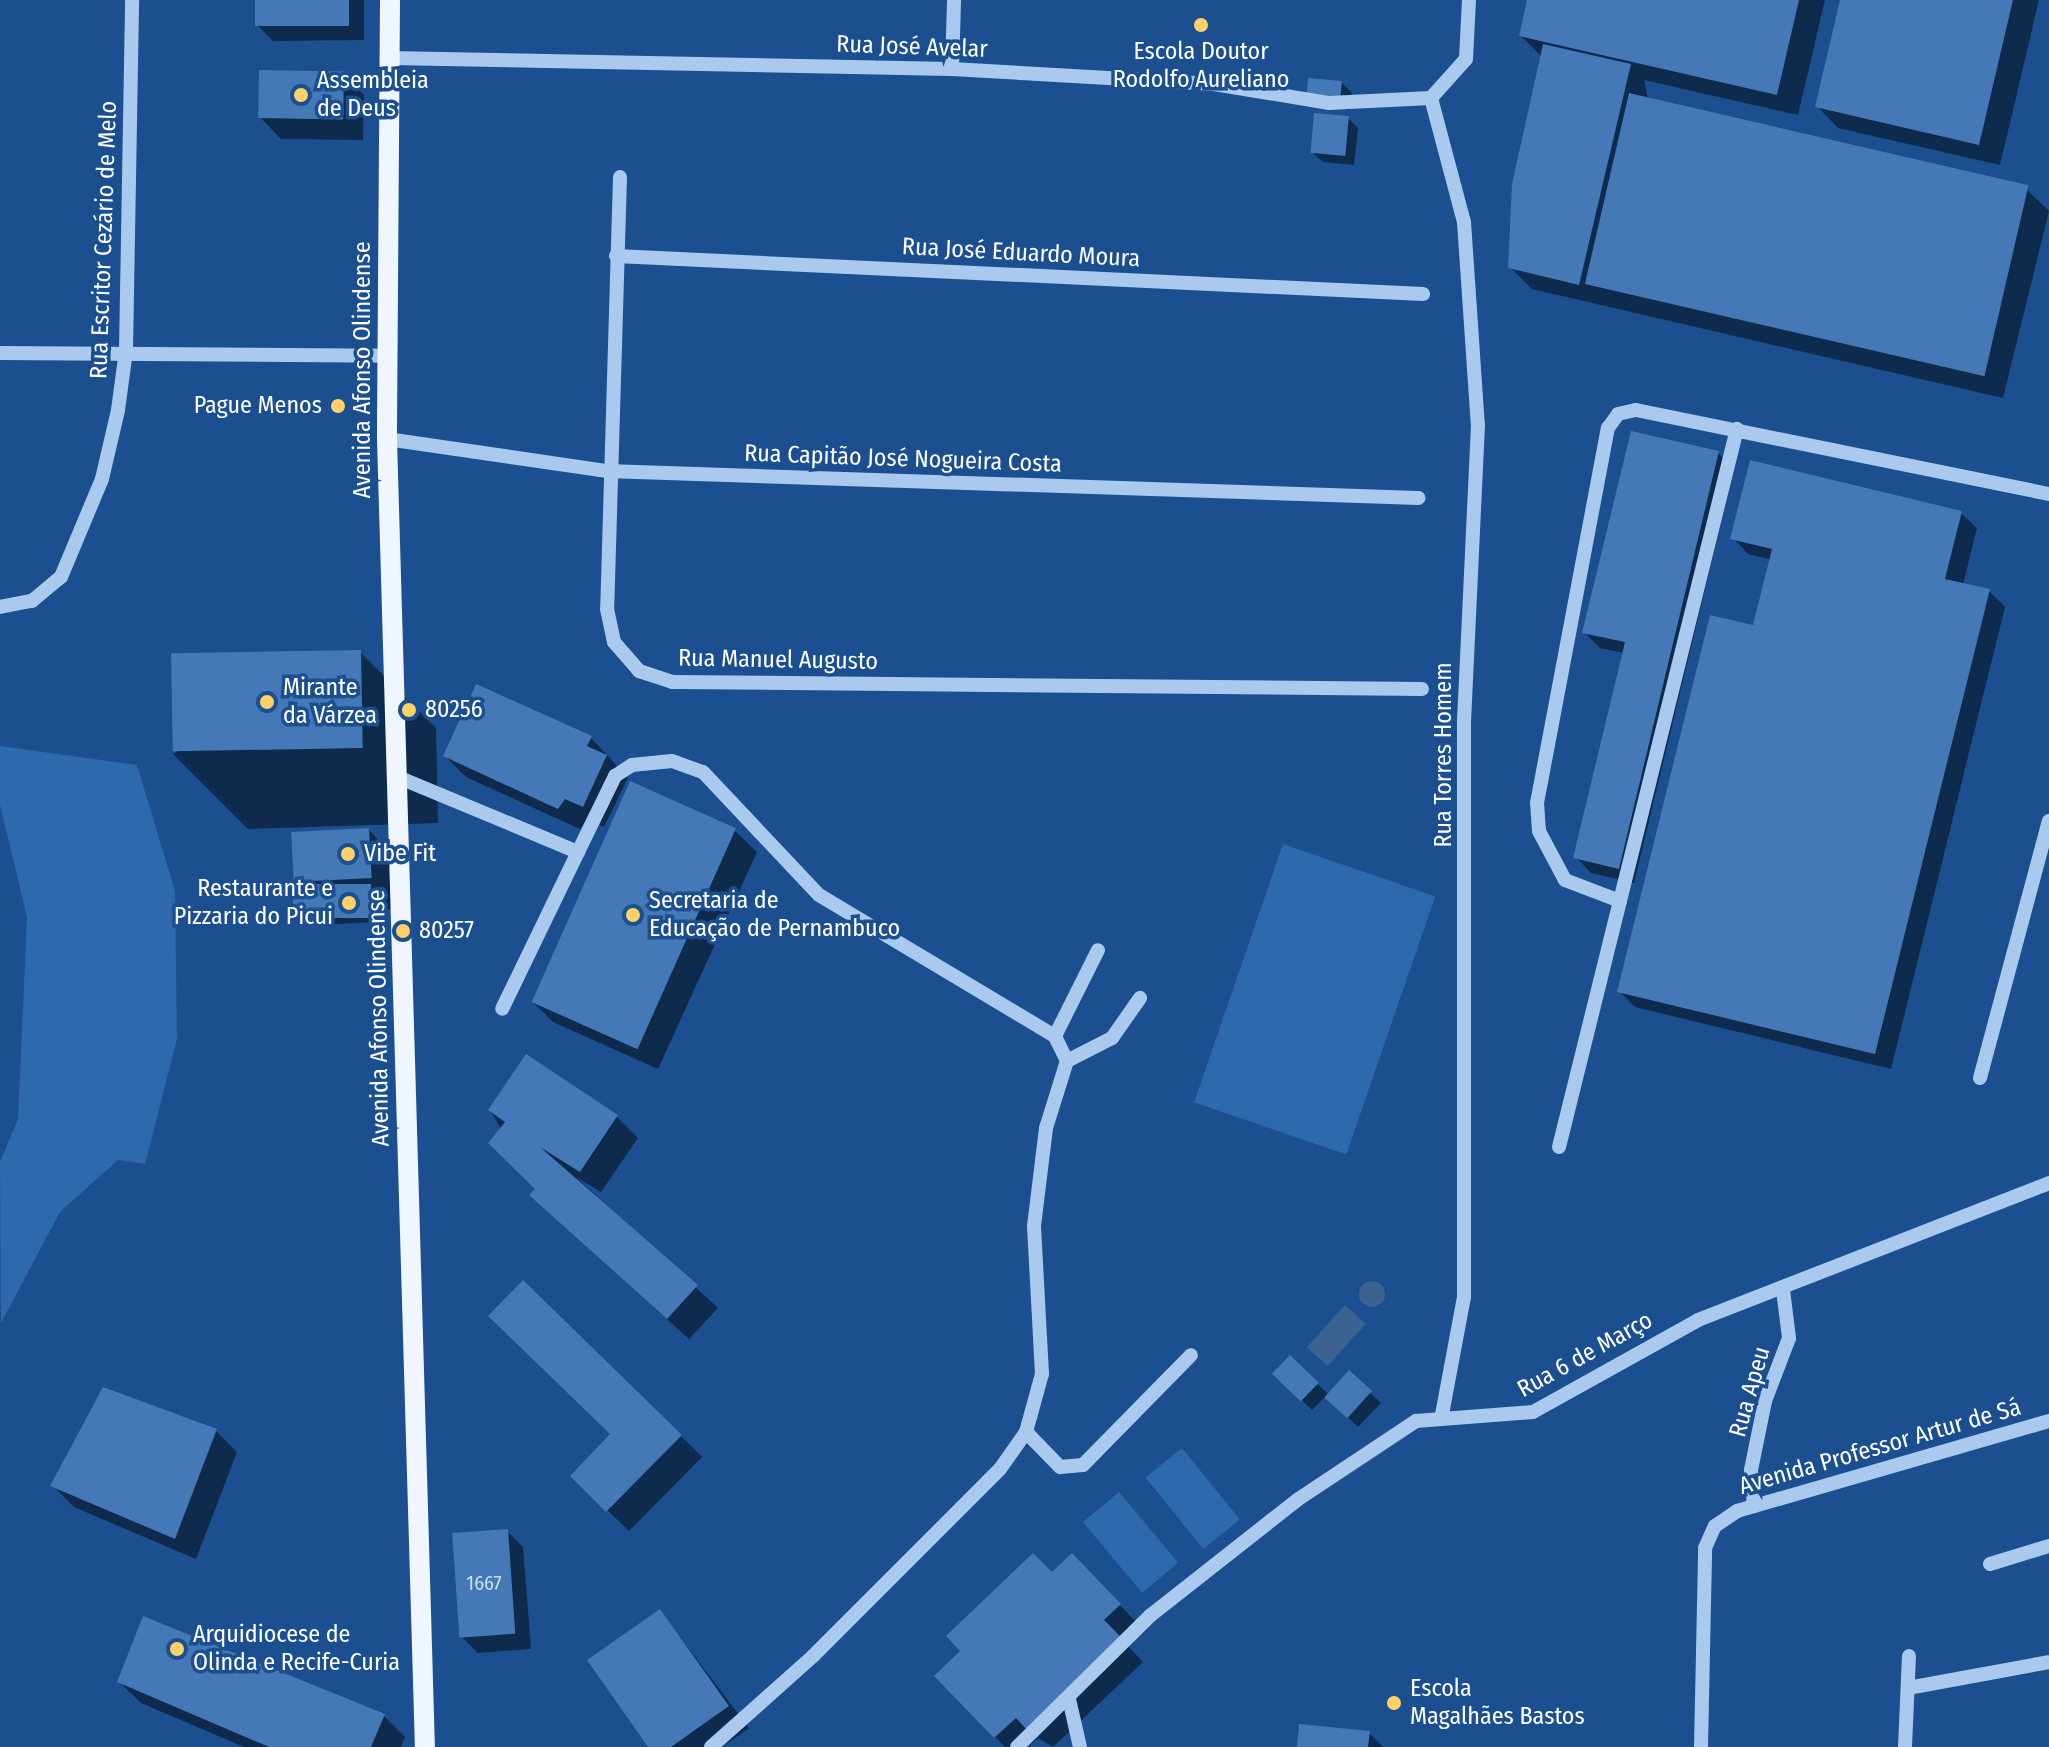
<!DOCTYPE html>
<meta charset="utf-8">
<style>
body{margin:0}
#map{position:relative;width:2049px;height:1747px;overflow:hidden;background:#1b4f8f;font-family:"Fira Sans Condensed",sans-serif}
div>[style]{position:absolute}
.green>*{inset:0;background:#2e69ad;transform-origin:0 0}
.water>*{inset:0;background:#3c6290;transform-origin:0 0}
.round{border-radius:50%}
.shadow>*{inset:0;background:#0007}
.building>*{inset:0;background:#4478b7;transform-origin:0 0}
.minor>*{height:14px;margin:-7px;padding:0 7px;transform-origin:7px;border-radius:7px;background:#a9c9ee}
.major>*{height:20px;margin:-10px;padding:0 10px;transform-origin:10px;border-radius:10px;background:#f0f6ff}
.dots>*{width:22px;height:22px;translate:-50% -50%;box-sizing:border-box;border:4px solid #1b4f8f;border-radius:50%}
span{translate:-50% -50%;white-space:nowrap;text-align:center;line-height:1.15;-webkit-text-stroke:7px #1b4f8f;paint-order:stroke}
.number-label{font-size:20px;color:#d0dded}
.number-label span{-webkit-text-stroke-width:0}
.street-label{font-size:24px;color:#fff}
.poi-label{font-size:24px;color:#fff}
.left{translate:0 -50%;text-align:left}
.right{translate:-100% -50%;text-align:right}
</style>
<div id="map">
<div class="green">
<div style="clip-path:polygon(0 746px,137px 765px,175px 891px,177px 1039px,145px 1164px,118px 1160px,60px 1212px,1px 1323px,0 1162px,18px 1119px,27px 917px,0 805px)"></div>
<div style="left:1283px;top:844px;width:161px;height:273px;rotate:19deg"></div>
<div style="left:1182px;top:1448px;width:92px;height:47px;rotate:51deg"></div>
<div style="left:1119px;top:1492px;width:92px;height:47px;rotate:50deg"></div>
</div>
<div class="water">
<div class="round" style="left:1359px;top:1281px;width:26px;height:26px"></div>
<div style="left:1345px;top:1305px;width:28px;height:57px;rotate:42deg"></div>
</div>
<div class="shadow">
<div style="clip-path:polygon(257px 0,364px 0,364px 40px,273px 41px,257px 25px)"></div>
<div style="clip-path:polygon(1529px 0,1825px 0,1798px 115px,1644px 80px,1648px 99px,2027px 190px,2049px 211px,2003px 398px,1532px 289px,1510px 267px,1542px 57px,1521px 36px)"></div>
<div style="clip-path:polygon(1842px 0,2039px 0,2000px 165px,1838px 128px,1817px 106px)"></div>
<div style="clip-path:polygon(343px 73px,364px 95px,363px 140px,281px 139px,260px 117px)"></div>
<div style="clip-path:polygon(1342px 83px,1352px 93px,1350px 110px,1319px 107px)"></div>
<div style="clip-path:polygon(1348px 118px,1358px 128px,1354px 165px,1323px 162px,1312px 152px)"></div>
<div style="clip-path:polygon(1718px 453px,1734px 469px,1634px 883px,1591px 873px,1576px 857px,1624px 653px,1600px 648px,1584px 632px)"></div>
<div style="clip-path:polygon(1961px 513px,1977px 528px,1963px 585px,1989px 591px,2005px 607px,1891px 1069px,1635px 1007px,1619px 991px,1755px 627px,1772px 560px,1748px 554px,1733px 538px)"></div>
<div style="clip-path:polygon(360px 652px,436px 728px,438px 823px,248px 829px,173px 754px)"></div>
<div style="clip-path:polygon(591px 738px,628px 778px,604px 827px,587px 819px,580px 829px,466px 777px,445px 756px)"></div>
<div style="clip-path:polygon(631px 784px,735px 831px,757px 852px,658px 1069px,553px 1022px,532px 1001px)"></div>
<div style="clip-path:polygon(369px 830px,400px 862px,402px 909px,375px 910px,375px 922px,300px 926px,301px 889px,294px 882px)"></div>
<div style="clip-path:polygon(490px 1110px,617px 1117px,638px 1138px,601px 1192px,576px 1177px,718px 1308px,689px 1339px,553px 1216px)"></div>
<div style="clip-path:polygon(1290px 1358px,1329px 1395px,1349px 1373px,1381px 1403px,1358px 1427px,1326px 1396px,1312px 1410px,1275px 1374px)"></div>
<div style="clip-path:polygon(216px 1431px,237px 1452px,196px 1559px,74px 1507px,53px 1486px)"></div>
<div style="clip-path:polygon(681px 1436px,702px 1457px,629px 1531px,572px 1476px)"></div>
<div style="clip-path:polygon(507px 1531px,523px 1547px,531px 1649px,478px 1653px,462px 1637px)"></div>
<div style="clip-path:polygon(1052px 1575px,1093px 1577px,1140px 1626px,1124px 1642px,1143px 1662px,1053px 1747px,1038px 1738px,1028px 1747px,1005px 1747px,937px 1676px)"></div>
<div style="clip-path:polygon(660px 1611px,749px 1728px,722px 1747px,651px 1747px)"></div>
<div style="clip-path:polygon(119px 1682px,384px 1716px,405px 1737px,401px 1747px,244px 1747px,141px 1703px)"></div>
<div style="clip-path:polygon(1369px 1733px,1383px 1747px,1299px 1747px)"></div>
</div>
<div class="building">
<div style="left:255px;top:0;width:94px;height:26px"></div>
<div style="clip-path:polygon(1527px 0,1799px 0,1777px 95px,1519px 36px)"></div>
<div style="clip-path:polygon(1840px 0,2013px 0,1979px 145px,1815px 107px)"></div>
<div style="clip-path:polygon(1543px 44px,1631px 64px,1579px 285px,1508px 268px,1512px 184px)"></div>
<div style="left:259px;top:70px;width:85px;height:48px;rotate:1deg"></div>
<div style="left:1308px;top:78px;width:34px;height:20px;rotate:5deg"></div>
<div style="left:1629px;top:93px;width:410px;height:196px;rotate:13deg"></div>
<div style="left:1314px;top:113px;width:35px;height:40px;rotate:5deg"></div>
<div style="clip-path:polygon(1631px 431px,1719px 451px,1619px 869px,1573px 858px,1625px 642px,1582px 633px)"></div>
<div style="clip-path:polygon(1750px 460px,1962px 511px,1945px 579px,1990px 589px,1875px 1054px,1617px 992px,1710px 615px,1753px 625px,1772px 549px,1730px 539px)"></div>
<div style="left:361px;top:650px;width:98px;height:190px;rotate:89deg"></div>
<div style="clip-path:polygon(476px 684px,592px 736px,587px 746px,607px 755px,583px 807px,565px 799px,558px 809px,443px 756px)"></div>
<div style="left:630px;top:781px;width:116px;height:242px;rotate:24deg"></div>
<div style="left:369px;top:828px;width:50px;height:78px;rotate:87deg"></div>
<div style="left:371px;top:884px;width:34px;height:78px;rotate:90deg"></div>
<div style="clip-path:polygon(526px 1054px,618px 1115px,580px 1172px,540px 1147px,698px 1285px,667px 1319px,529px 1195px,535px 1189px,488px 1143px,505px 1122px,488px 1110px)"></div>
<div style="clip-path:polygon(523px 1280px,682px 1435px,606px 1512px,570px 1476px,610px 1434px,488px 1316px)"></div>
<div style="left:1290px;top:1355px;width:40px;height:26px;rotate:44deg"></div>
<div style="left:1349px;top:1370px;width:31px;height:37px;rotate:42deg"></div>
<div style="clip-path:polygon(103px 1387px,217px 1429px,175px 1539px,50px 1486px)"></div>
<div style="left:508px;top:1529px;width:105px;height:56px;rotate:86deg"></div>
<div style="clip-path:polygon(1033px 1553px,1052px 1572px,1072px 1553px,1121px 1604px,1104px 1620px,1123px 1639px,1027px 1730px,1016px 1718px,994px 1738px,934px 1676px,960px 1651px,946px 1636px)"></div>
<div style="clip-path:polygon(660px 1609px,729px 1706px,671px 1747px,648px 1747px,587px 1660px)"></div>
<div style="clip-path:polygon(143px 1616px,385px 1714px,371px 1747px,269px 1747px,117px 1682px)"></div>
<div style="clip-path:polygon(1299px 1724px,1370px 1731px,1368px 1747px,1297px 1747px)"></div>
</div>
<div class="minor">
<div style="left:389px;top:58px;width:563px;rotate:1.12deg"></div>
<div style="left:952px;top:69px;width:262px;rotate:3.3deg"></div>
<div style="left:1214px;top:84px;width:117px;rotate:9.4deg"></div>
<div style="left:1329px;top:103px;width:102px;rotate:-2.8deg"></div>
<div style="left:952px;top:69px;width:69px;rotate:-88.3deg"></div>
<div style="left:1431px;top:98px;width:128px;rotate:75.1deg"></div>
<div style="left:1464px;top:222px;width:203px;rotate:86.1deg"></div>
<div style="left:1478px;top:425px;width:296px;rotate:92.7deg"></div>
<div style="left:1464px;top:721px;width:576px;rotate:90deg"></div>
<div style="left:1464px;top:1297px;width:120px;rotate:100.6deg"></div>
<div style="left:1431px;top:98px;width:52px;rotate:-48.1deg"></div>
<div style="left:1466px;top:59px;width:59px;rotate:-87.1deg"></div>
<div style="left:620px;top:177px;width:432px;rotate:91.7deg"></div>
<div style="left:607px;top:609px;width:34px;rotate:78deg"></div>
<div style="left:614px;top:642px;width:38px;rotate:49deg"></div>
<div style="left:639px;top:671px;width:35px;rotate:18deg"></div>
<div style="left:672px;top:682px;width:750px;rotate:0.53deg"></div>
<div style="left:616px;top:256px;width:808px;rotate:2.7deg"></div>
<div style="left:0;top:353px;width:387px;rotate:0.4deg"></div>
<div style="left:387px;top:439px;width:221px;rotate:8.3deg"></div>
<div style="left:606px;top:471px;width:813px;rotate:1.9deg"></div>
<div style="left:0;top:607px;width:33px;rotate:-11deg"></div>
<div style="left:32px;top:601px;width:38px;rotate:-40deg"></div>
<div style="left:61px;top:577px;width:106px;rotate:-67.3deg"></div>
<div style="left:102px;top:479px;width:71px;rotate:-76.9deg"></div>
<div style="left:118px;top:410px;width:60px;rotate:-82.3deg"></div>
<div style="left:126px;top:351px;width:351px;rotate:-89deg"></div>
<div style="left:400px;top:778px;width:193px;rotate:22.6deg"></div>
<div style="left:578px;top:852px;width:174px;rotate:115.8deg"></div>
<div style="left:578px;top:852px;width:85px;rotate:-64deg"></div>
<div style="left:615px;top:776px;width:20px;rotate:-33deg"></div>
<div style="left:632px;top:765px;width:40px;rotate:-5.7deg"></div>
<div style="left:672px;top:761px;width:33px;rotate:20deg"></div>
<div style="left:703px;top:772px;width:169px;rotate:46.7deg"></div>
<div style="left:819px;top:895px;width:275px;rotate:30.9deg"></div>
<div style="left:1620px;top:901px;width:59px;rotate:-159.1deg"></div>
<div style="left:1565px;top:880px;width:55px;rotate:-118deg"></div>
<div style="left:1539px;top:831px;width:28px;rotate:-94deg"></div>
<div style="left:1537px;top:803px;width:382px;rotate:-79.3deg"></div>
<div style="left:1608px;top:428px;width:17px;rotate:-54deg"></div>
<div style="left:1618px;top:414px;width:18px;rotate:-13deg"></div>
<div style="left:1636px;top:410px;width:421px;rotate:11.5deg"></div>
<div style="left:1067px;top:1061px;width:28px;rotate:-116deg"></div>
<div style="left:1055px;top:1036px;width:96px;rotate:-63.4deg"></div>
<div style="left:1980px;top:1078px;width:266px;rotate:-75deg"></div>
<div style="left:1559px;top:1147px;width:740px;rotate:-76.08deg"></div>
<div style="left:1026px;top:1432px;width:49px;rotate:45.8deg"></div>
<div style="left:1060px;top:1467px;width:23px;rotate:-5deg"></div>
<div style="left:1083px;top:1465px;width:154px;rotate:-45.5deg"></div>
<div style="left:1754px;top:1506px;width:36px;rotate:-95deg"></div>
<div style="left:1751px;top:1470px;width:70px;rotate:-78.5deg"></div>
<div style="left:1765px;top:1401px;width:67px;rotate:-69.1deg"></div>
<div style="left:1789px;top:1338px;width:48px;rotate:-97.1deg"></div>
<div style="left:1990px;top:1564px;width:62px;rotate:-17deg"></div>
<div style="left:1908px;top:1688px;width:143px;rotate:-10.4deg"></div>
<div style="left:1069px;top:1699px;width:49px;rotate:77.1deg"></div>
<div style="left:711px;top:1747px;width:137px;rotate:-41.7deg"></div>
<div style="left:813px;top:1656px;width:264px;rotate:-45deg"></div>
<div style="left:1000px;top:1469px;width:45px;rotate:-54.9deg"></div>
<div style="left:1026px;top:1432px;width:60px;rotate:-74.6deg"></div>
<div style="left:1042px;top:1374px;width:148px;rotate:-93.1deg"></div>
<div style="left:1034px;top:1226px;width:99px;rotate:-83deg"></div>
<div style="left:1046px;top:1128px;width:70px;rotate:-72.6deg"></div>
<div style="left:1067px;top:1061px;width:51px;rotate:-27.1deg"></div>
<div style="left:1112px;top:1038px;width:49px;rotate:-55deg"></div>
<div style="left:1017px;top:1747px;width:188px;rotate:-44.6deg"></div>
<div style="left:1151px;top:1615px;width:186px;rotate:-38.2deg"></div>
<div style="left:1297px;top:1500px;width:143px;rotate:-33.6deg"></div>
<div style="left:1416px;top:1421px;width:117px;rotate:-4.4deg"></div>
<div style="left:1533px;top:1412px;width:189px;rotate:-29.1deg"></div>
<div style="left:1698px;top:1320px;width:377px;rotate:-21.3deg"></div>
<div style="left:1701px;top:1747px;width:199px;rotate:-88.8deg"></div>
<div style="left:1705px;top:1548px;width:24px;rotate:-66deg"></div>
<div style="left:1715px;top:1526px;width:27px;rotate:-34deg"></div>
<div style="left:1737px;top:1511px;width:325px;rotate:-16.1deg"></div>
<div style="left:1905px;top:1747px;width:91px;rotate:-87.5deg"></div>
</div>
<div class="major">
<div style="left:390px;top:0;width:439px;rotate:90.4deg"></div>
<div style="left:387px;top:439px;width:1309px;rotate:88.34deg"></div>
</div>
<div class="dots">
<div style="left:1201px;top:25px;background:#ffd166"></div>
<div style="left:301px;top:95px;background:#ffd166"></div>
<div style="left:338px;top:406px;background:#ffd166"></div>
<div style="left:267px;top:702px;background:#ffd166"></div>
<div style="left:409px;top:710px;background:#ffd166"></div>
<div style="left:348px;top:854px;background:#ffd166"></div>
<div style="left:349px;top:903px;background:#ffd166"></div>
<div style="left:633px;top:915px;background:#ffd166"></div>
<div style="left:403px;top:931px;background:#ffd166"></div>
<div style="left:177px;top:1649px;background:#ffd166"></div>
<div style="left:1394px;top:1703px;background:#ffd166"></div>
</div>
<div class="number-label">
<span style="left:484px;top:1583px">1667</span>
</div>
<div class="street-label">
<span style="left:912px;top:47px;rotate:2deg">Rua José Avelar</span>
<span style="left:104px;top:240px;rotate:-88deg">Rua Escritor Cezário de Melo</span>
<span style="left:1021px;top:253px;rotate:3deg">Rua José Eduardo Moura</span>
<span style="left:363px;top:370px;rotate:-90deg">Avenida Afonso Olindense</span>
<span style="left:903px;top:459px;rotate:2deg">Rua Capitão José Nogueira Costa</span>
<span style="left:778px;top:660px;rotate:1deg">Rua Manuel Augusto</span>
<span style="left:1444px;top:755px;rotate:-90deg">Rua Torres Homem</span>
<span style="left:379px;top:1018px;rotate:-91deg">Avenida Afonso Olindense</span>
<span style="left:1585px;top:1355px;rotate:-29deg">Rua 6 de Março</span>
<span style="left:1750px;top:1392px;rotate:-74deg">Rua Apeu</span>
<span style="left:1880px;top:1447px;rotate:-16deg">Avenida Professor Artur de Sá</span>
</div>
<div class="poi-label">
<span style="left:1201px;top:66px">Escola Doutor<br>Rodolfo Aureliano</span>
<span class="left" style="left:317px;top:95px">Assembleia<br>de Deus</span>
<span class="right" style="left:322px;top:406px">Pague Menos</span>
<span class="left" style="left:283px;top:702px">Mirante<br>da Várzea</span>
<span class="left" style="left:425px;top:710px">80256</span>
<span class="left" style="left:364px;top:854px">Vibe Fit</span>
<span class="right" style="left:333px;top:903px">Restaurante e<br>Pizzaria do Picui</span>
<span class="left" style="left:649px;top:915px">Secretaria de<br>Educação de Pernambuco</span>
<span class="left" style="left:419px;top:931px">80257</span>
<span class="left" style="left:193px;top:1649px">Arquidiocese de<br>Olinda e Recife-Curia</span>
<span class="left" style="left:1410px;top:1703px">Escola<br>Magalhães Bastos</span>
</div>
</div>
